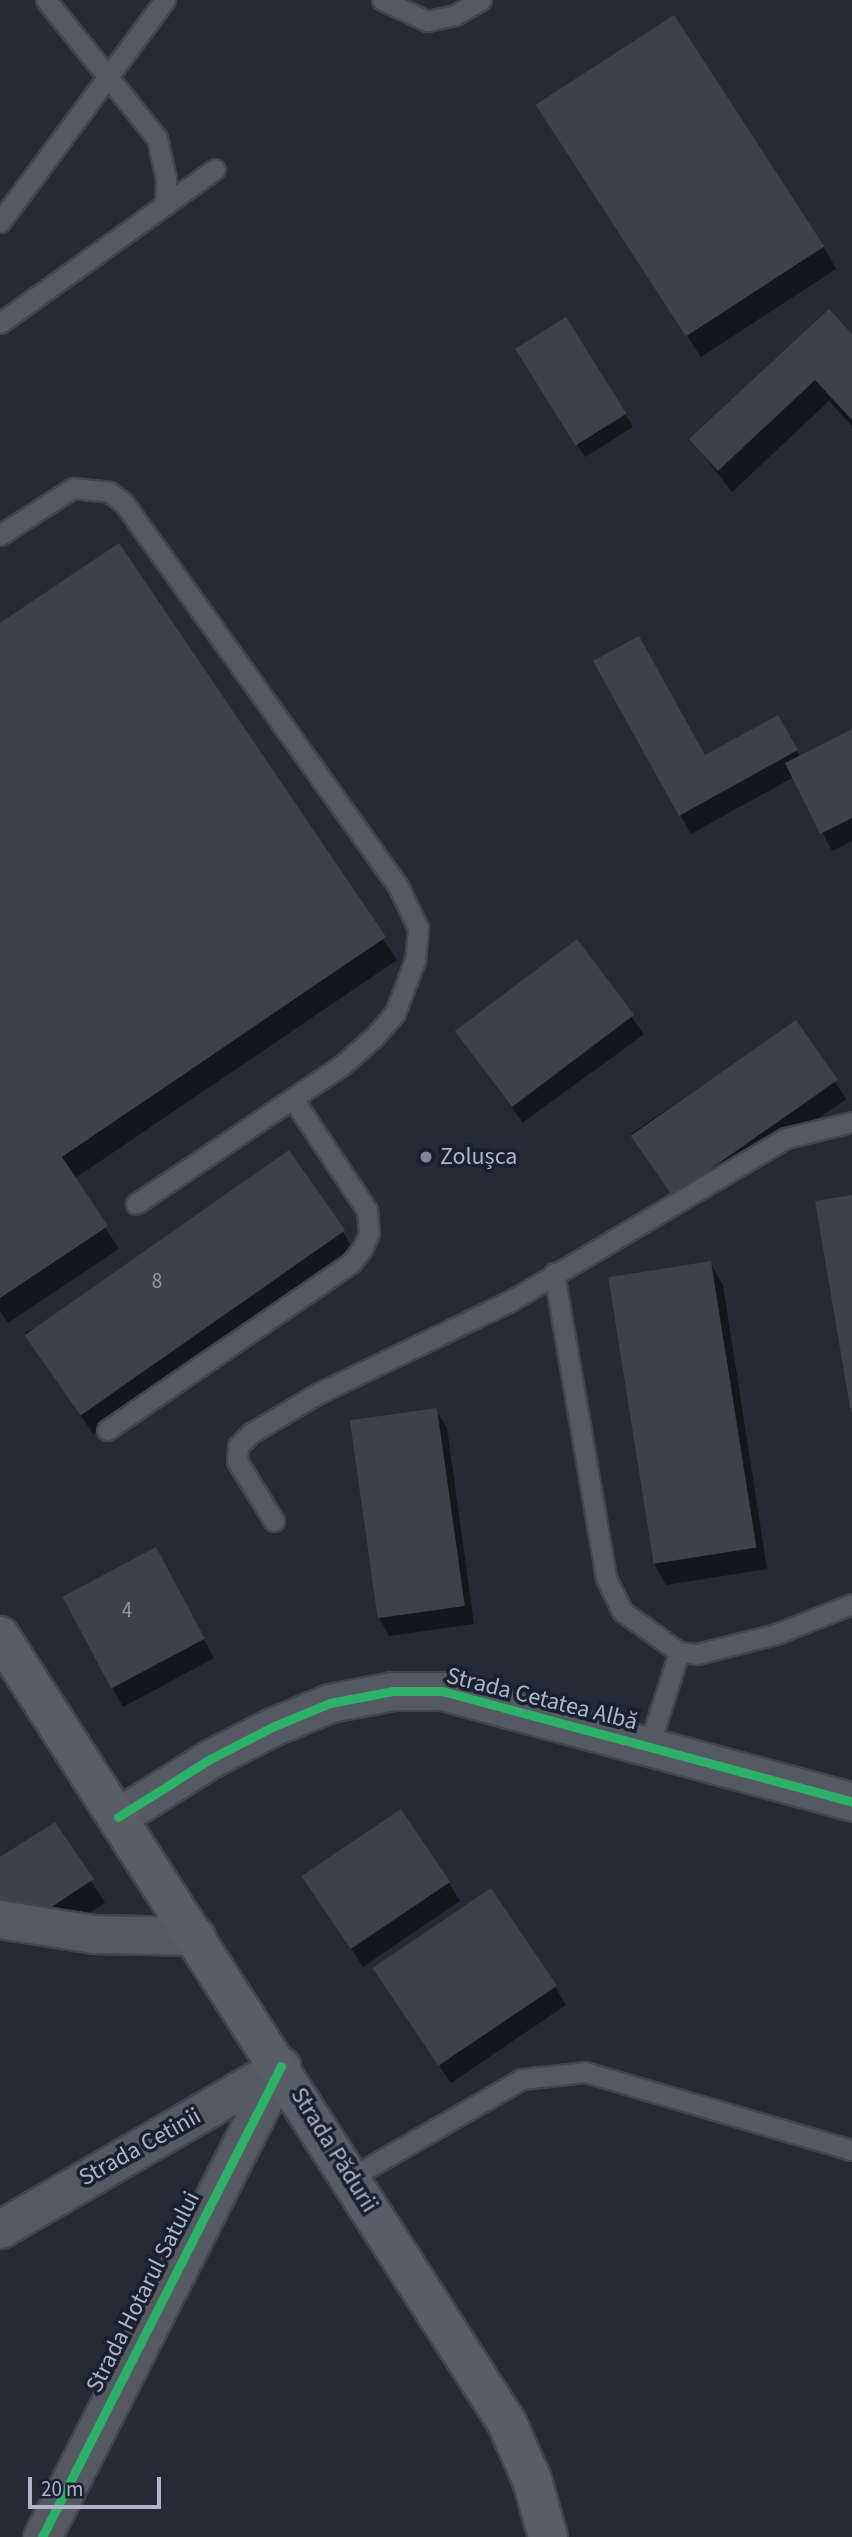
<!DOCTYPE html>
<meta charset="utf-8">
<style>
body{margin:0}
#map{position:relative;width:852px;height:2537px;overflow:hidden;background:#262a34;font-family:"Source Sans 3",sans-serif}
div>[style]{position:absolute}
.shadow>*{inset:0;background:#0007;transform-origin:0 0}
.building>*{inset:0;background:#3d414a;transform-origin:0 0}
.roads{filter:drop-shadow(2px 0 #42454d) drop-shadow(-2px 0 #42454d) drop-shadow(0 2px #42454d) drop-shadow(0 -2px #42454d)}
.service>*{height:19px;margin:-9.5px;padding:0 9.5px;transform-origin:9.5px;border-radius:9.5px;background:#555962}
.minor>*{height:37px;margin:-18.5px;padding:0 18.5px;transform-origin:18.5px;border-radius:18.5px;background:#555962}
.secondary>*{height:38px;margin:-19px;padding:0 19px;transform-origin:19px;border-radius:19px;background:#595d67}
.cycleway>*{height:9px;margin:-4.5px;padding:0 4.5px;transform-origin:4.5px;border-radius:4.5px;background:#2db169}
.dots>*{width:19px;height:19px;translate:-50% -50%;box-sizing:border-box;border:4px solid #19202e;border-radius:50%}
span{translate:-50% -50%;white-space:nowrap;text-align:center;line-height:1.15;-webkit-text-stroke:7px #19202e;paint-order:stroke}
.number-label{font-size:21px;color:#9298a7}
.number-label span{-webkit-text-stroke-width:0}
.poi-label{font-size:24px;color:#aeb5c6}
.left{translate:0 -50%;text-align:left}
.street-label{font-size:24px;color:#aeb5c6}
.scale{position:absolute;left:28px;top:2477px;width:133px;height:32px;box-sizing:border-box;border:4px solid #aeb5c6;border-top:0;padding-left:9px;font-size:21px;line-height:24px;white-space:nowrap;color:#aeb5c6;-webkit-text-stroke:5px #19202e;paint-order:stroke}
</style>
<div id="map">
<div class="shadow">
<div style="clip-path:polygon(551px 127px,824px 247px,836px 269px,701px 357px)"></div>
<div style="clip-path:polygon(852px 337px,852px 426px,829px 401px,732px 492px,691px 439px)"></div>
<div style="clip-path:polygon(525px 363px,625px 414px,633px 427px,585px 457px)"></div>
<div style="clip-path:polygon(118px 545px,397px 960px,74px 1179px,119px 1249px,8px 1323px,0 1311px,0 625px)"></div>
<div style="clip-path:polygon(596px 662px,705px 757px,778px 717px,800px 757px,852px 731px,852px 841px,832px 851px,794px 777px,691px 834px)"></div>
<div style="left:577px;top:942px;width:114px;height:150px;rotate:54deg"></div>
<div style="left:795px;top:1023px;width:92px;height:198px;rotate:56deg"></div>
<div style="clip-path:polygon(343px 1232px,356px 1254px,93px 1434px,25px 1332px)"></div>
<div style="clip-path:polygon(710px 1263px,723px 1285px,767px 1569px,666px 1585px,654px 1563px)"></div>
<div style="clip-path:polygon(436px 1410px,447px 1428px,474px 1624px,389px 1636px,379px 1618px)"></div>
<div style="clip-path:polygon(166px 1567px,214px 1658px,123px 1707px,113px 1689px)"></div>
<div style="left:54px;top:1824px;width:94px;height:64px;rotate:57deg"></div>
<div style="clip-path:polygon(304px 1877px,449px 1883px,460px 1901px,363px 1967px)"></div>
<div style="clip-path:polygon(386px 1987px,555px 1987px,566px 2005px,451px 2083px)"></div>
</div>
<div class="building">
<div style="left:674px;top:15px;width:276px;height:165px;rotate:57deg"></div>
<div style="clip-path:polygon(829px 309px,852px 334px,852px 420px,815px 380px,718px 471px,689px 439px)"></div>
<div style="left:566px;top:317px;width:114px;height:60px;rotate:58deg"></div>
<div style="clip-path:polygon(119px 543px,386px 937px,62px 1157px,108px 1226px,0 1298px,0 623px)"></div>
<div style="clip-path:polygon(639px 636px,705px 755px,778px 715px,798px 750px,679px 816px,593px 661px)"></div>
<div style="clip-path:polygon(852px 729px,852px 818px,820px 834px,785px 763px)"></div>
<div style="left:577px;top:939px;width:95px;height:153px;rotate:53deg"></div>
<div style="left:796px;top:1020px;width:73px;height:202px;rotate:55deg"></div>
<div style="left:289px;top:1150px;width:98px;height:323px;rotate:55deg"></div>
<div style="clip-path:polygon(852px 1195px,852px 1413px,851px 1413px,815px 1201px)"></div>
<div style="left:711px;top:1261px;width:290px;height:104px;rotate:81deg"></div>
<div style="left:437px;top:1408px;width:200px;height:88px;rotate:82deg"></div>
<div style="left:156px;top:1547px;width:104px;height:106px;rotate:62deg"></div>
<div style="left:401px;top:1809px;width:88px;height:120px;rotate:56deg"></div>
<div style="clip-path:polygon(55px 1822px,94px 1879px,41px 1914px,0 1905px,0 1857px)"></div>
<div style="left:491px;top:1888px;width:118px;height:143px;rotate:56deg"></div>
</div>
<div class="roads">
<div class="service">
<div style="left:46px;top:0;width:177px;rotate:51.2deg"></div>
<div style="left:157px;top:138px;width:42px;rotate:77.6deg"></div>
<div style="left:166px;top:179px;width:26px;rotate:92deg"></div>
<div style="left:382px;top:0;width:50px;rotate:25deg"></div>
<div style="left:427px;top:21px;width:29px;rotate:-12deg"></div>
<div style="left:455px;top:15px;width:30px;rotate:-30deg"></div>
<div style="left:0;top:222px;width:277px;rotate:-53.4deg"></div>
<div style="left:0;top:323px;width:264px;rotate:-35.6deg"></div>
<div style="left:0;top:535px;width:87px;rotate:-32.8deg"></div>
<div style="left:73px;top:488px;width:36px;rotate:6deg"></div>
<div style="left:109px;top:492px;width:17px;rotate:36deg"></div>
<div style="left:123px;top:502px;width:472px;rotate:54.4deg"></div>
<div style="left:398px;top:886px;width:47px;rotate:64.5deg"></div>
<div style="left:418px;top:928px;width:32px;rotate:95deg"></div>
<div style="left:415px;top:960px;width:57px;rotate:110.7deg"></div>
<div style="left:395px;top:1013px;width:32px;rotate:131deg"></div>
<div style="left:374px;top:1037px;width:44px;rotate:138.7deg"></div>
<div style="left:341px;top:1066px;width:247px;rotate:146.1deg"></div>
<div style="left:554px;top:1273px;width:309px;rotate:80.3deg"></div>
<div style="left:606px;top:1578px;width:37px;rotate:64deg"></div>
<div style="left:622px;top:1611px;width:70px;rotate:35.7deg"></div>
<div style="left:679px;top:1652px;width:18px;rotate:6deg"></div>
<div style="left:697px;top:1654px;width:81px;rotate:-14.2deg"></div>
<div style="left:776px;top:1634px;width:82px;rotate:-21.5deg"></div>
<div style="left:107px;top:1430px;width:296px;rotate:-34.4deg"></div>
<div style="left:351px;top:1263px;width:18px;rotate:-52deg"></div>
<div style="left:362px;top:1249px;width:17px;rotate:-66deg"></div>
<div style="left:369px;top:1233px;width:23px;rotate:-95deg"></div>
<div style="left:367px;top:1210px;width:133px;rotate:-123.7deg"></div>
<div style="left:274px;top:1521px;width:70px;rotate:-121.7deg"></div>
<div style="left:237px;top:1461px;width:15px;rotate:-86deg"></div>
<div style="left:238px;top:1446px;width:18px;rotate:-45deg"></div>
<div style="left:251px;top:1433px;width:79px;rotate:-30.5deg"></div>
<div style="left:319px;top:1393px;width:214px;rotate:-25.7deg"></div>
<div style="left:512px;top:1300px;width:318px;rotate:-30.6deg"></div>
<div style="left:786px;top:1138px;width:68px;rotate:-13.6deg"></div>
<div style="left:649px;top:1746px;width:99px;rotate:-72.3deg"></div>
<div style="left:352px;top:2177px;width:196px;rotate:-30deg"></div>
<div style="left:522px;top:2079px;width:63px;rotate:-6.3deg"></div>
<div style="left:585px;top:2072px;width:278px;rotate:16.3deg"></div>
</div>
<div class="minor">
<div style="left:118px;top:1817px;width:109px;rotate:-32.2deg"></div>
<div style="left:210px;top:1759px;width:70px;rotate:-27.3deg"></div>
<div style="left:272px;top:1727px;width:63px;rotate:-22.5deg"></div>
<div style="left:330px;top:1703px;width:64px;rotate:-10.8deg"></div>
<div style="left:393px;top:1691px;width:49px"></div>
<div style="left:442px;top:1691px;width:425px;rotate:15.1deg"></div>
<div style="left:0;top:1919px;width:95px;rotate:9.1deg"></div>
<div style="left:94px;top:1934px;width:102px;rotate:1.1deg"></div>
<div style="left:0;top:2229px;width:325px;rotate:-30.1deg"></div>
<div style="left:42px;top:2537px;width:528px;rotate:-63.1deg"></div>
</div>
<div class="secondary">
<div style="left:0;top:1636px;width:936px;rotate:57.21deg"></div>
<div style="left:507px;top:2423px;width:62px;rotate:66.3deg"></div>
<div style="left:532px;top:2480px;width:59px;rotate:74.3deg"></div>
</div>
</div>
<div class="cycleway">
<div style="left:118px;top:1817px;width:109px;rotate:-32.2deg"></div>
<div style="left:210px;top:1759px;width:70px;rotate:-27.3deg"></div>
<div style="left:272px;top:1727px;width:63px;rotate:-22.5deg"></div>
<div style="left:330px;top:1703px;width:64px;rotate:-10.8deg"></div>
<div style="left:393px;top:1691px;width:49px"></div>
<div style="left:442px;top:1691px;width:425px;rotate:15.1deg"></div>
<div style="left:42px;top:2537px;width:528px;rotate:-63.1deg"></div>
</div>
<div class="dots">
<div style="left:426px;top:1157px;background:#7e8493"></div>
</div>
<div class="number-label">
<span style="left:157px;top:1281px">8</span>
<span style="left:127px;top:1610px">4</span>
</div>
<div class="poi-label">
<span class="left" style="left:440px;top:1157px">Zolușca</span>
</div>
<div class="street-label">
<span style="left:542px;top:1699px;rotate:14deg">Strada Cetatea Albă</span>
<span style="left:140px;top:2147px;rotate:-29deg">Strada Cetinii</span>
<span style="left:334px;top:2150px;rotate:58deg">Strada Pădurii</span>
<span style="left:143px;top:2292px;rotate:-63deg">Strada Hotarul Satului</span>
</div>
<div class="scale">20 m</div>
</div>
